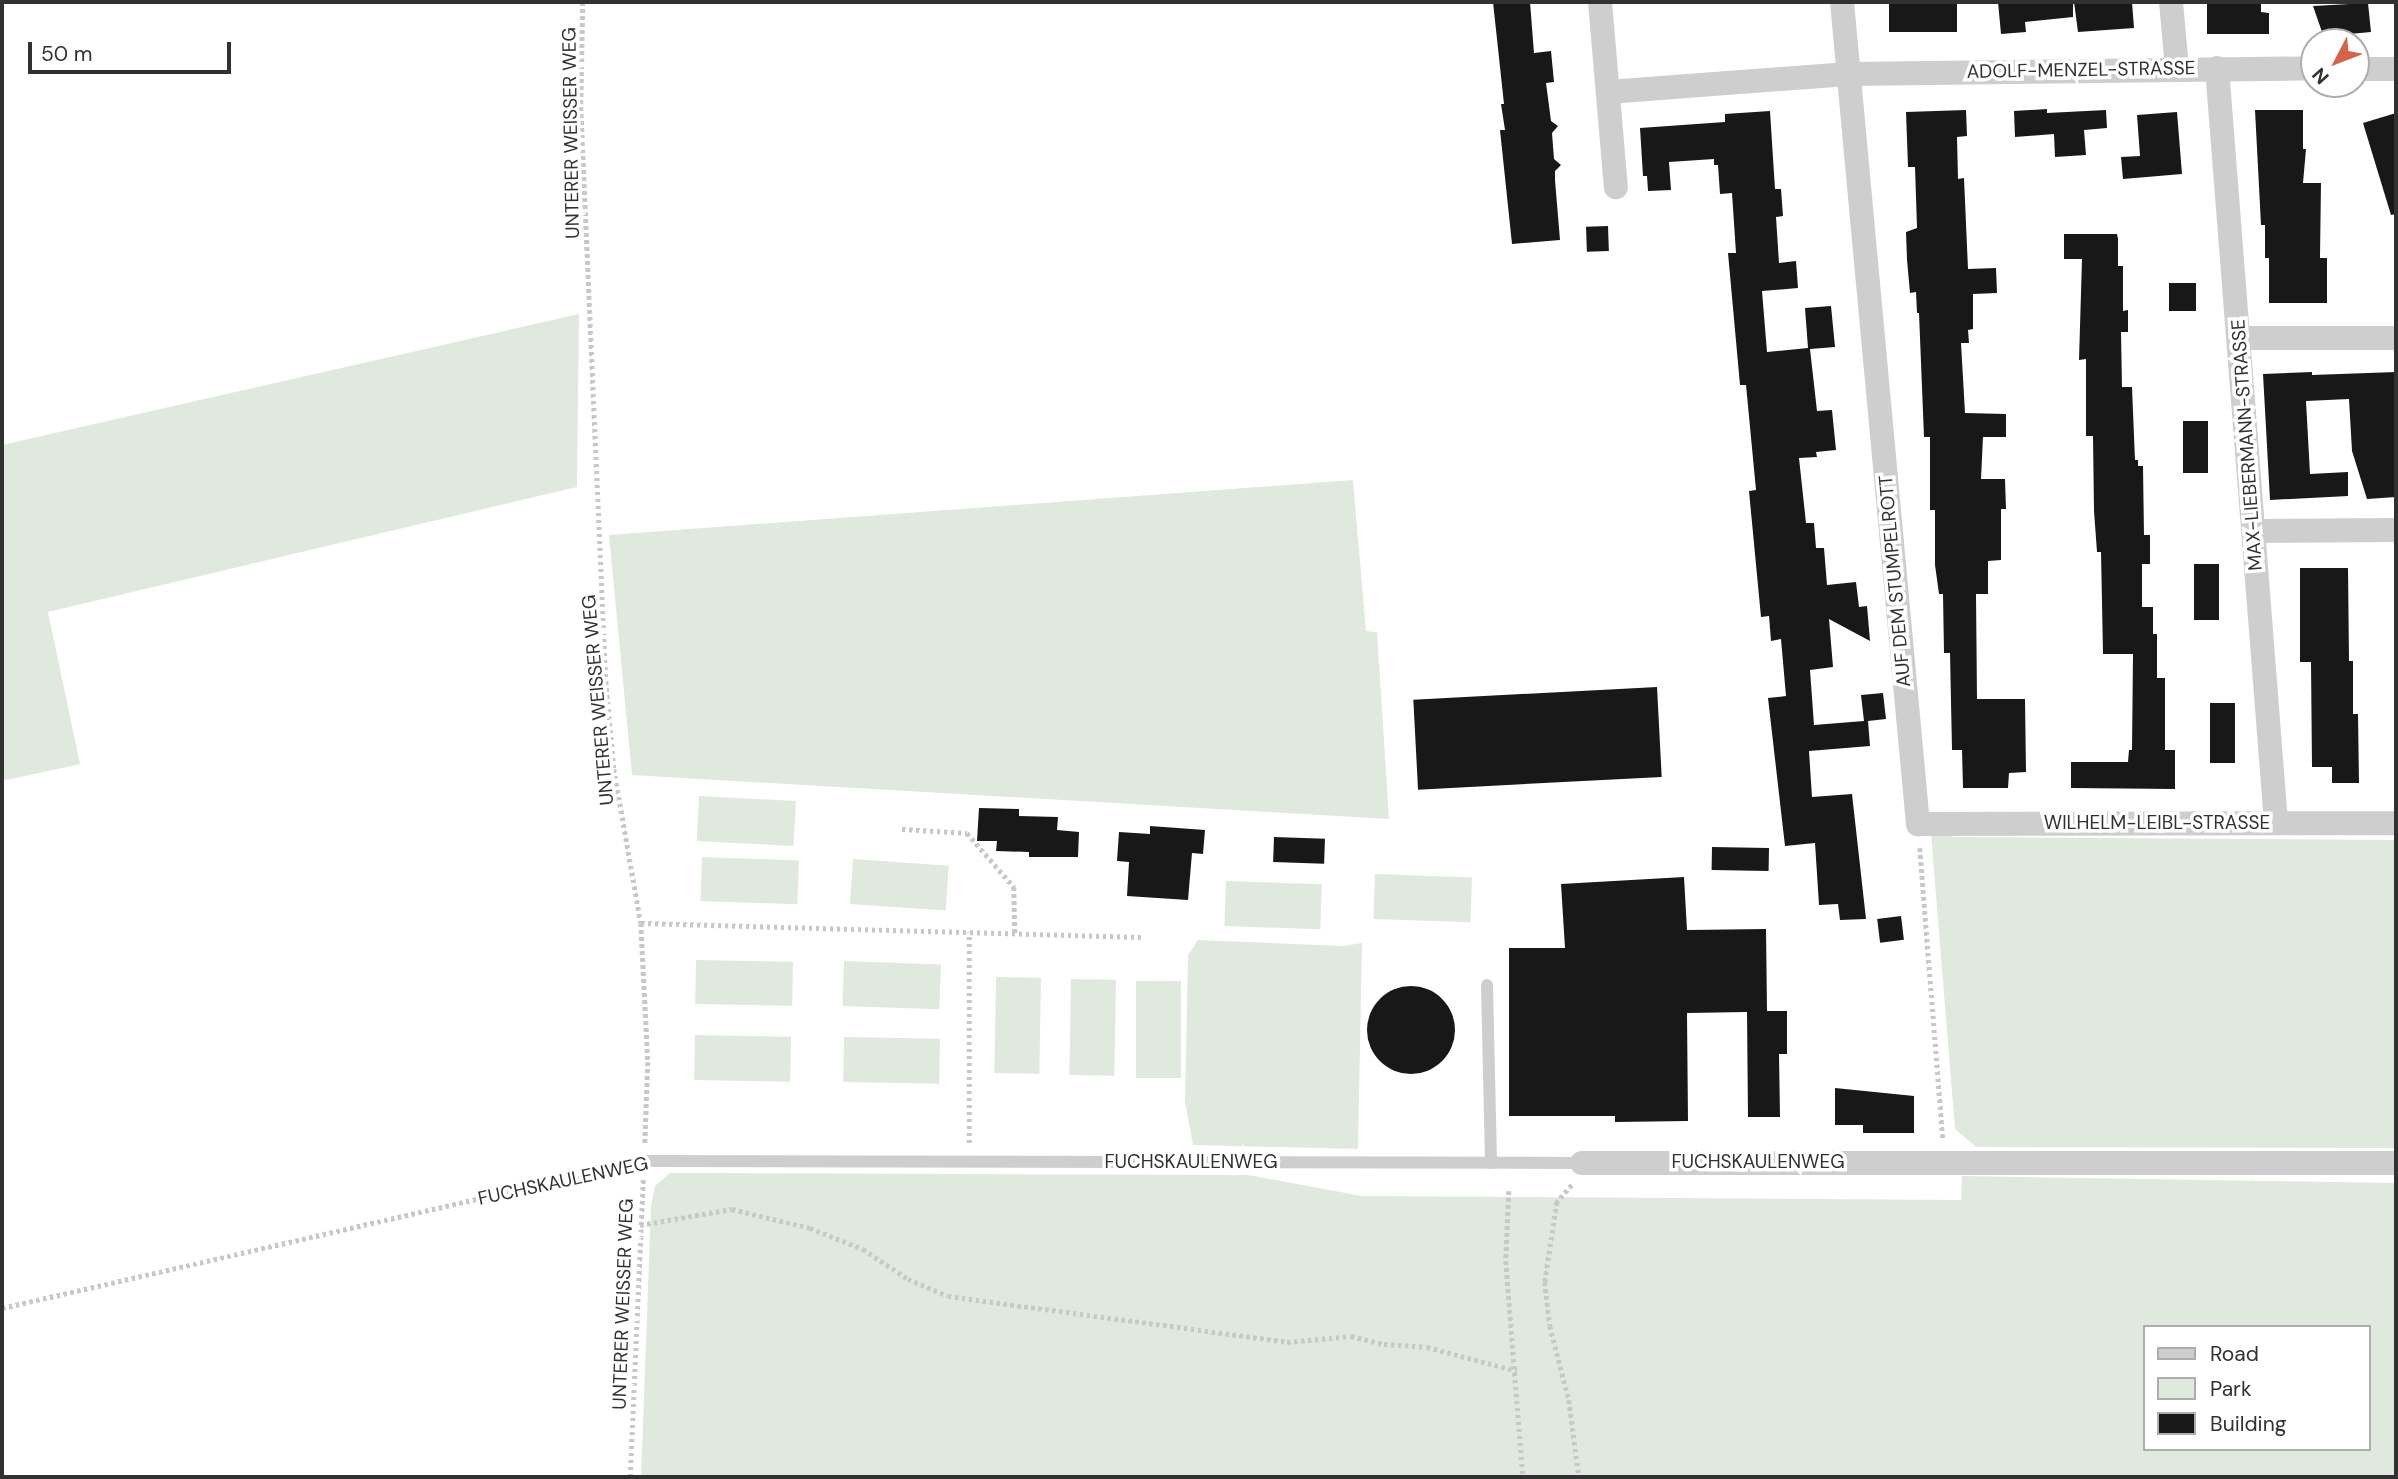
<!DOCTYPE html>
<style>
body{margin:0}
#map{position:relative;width:2398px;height:1479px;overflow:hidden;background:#fff;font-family:"DM Sans",sans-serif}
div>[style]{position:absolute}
.green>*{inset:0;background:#e0e9de;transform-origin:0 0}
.building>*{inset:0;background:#181818;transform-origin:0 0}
.round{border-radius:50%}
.path>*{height:4.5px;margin-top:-2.25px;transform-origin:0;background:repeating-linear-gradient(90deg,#c8c8c8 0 3.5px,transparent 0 7px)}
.service>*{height:12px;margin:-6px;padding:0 6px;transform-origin:6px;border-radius:6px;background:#cecece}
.minor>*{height:24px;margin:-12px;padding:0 12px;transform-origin:12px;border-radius:12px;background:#cecece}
span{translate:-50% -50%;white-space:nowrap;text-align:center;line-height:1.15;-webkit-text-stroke:7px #fff;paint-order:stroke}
.street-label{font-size:19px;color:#313131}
.frame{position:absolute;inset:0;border:4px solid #313131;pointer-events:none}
.legend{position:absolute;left:2143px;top:1325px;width:228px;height:126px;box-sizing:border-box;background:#fff;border:2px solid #adadad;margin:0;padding:9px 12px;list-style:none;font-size:21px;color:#313131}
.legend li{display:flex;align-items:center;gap:14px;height:35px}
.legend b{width:35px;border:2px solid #adadad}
.north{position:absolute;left:2300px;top:28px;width:70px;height:70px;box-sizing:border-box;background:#fff;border:2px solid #adadad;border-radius:50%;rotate:228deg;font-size:19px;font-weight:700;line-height:28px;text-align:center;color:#313131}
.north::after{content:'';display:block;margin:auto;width:24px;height:32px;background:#d26549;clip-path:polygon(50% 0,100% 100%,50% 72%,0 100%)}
.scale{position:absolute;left:28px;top:42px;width:203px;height:32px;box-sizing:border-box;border:4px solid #313131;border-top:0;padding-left:9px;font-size:21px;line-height:24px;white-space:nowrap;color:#313131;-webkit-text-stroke:5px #fff;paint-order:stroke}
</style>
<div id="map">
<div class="green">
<div style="clip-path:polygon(579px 314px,577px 487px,48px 612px,80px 764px,2px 781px,2px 445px)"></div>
<div style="clip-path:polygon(1353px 480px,1366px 631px,1377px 632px,1389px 819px,632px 775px,609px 535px)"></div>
<div style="left:699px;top:796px;width:97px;height:45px;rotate:3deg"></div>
<div style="clip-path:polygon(1934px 833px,1955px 837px,2396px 840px,2396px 1148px,1976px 1147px,1955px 1129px,1931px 834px)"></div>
<div style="left:702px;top:857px;width:97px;height:44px;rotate:2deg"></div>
<div style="left:853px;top:859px;width:96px;height:45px;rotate:4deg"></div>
<div style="left:1375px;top:874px;width:97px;height:45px;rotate:2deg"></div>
<div style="left:1226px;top:881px;width:96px;height:45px;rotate:2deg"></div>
<div style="clip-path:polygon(1198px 940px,1343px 946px,1362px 943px,1358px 1149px,1193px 1145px,1185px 1102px,1188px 955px)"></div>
<div style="left:696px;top:960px;width:97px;height:44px;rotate:1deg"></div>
<div style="left:844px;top:961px;width:97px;height:45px;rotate:2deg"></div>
<div style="left:996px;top:977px;width:45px;height:96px;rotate:1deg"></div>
<div style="left:1071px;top:979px;width:45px;height:96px;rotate:1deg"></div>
<div style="left:1136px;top:981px;width:45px;height:97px"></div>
<div style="left:695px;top:1035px;width:96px;height:45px;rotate:1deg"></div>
<div style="left:844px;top:1037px;width:96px;height:45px;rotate:1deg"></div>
<div style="clip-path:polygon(evenodd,670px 1173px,1248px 1175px,1362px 1196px,1961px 1200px,1962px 1176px,2396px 1183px,2396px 1477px,641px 1477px,651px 1206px,655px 1186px,670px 1173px,2144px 1327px,2368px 1327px,2368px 1449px,2144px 1449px,2144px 1327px)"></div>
</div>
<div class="building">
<div style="clip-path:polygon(1493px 2px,1530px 2px,1534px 53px,1551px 51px,1554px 82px,1546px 83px,1551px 121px,1558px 126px,1552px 133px,1554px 159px,1561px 165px,1555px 171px,1555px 180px,1560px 240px,1512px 244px,1500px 130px,1505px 130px,1501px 104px,1504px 104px)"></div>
<div style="left:1889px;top:2px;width:68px;height:30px"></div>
<div style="clip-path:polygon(1998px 2px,2073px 2px,2073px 17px,2025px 22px,2026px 32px,2001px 34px)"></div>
<div style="clip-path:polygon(2074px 2px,2132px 2px,2134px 28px,2078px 32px)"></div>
<div style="clip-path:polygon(2207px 2px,2261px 2px,2261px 12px,2269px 13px,2269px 34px,2207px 34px)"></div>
<div style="clip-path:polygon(2368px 3px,2371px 32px,2338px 35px,2337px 31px,2322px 32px,2313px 6px)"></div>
<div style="clip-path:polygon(2047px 109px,2047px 113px,2106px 110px,2107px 128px,2084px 130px,2086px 155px,2055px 157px,2054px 134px,2015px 137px,2014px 111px)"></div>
<div style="clip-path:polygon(1966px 110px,1967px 136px,1957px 137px,1958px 179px,1964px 178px,1968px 269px,1996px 268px,1997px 293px,1973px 294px,1973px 329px,1968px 330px,1969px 343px,1961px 343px,1965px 413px,2006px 414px,2006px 437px,1983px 437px,1981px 479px,2005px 479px,2006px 509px,2001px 509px,2001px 560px,1988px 561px,1988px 594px,1976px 594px,1977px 699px,2025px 699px,2026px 772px,2009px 773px,2008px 788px,1963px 788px,1962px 750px,1952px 750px,1950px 653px,1944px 653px,1943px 594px,1939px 594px,1935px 565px,1935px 510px,1930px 510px,1930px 437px,1924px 437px,1919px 313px,1917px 313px,1916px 292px,1910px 293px,1907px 260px,1906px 232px,1917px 228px,1915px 167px,1908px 167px,1906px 112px)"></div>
<div style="clip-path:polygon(2255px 110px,2303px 110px,2303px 149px,2306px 149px,2303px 183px,2321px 183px,2320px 258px,2327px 258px,2327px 303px,2269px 303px,2269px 258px,2265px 258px,2265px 225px,2261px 225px)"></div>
<div style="clip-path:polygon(1770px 111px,1775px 189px,1781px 189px,1783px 216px,1776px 217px,1779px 263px,1796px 261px,1798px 288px,1762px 291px,1767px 352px,1808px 348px,1805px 308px,1831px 306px,1835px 347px,1810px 349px,1817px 411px,1832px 410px,1836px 450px,1816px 452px,1817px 457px,1799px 458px,1806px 523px,1814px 523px,1816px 548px,1824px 548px,1827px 585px,1856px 582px,1859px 607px,1867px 606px,1870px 641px,1829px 619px,1833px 667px,1810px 670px,1814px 725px,1864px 721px,1861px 695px,1883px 693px,1886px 719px,1868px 721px,1870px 746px,1809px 751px,1812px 797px,1852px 794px,1866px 919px,1840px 920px,1838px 904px,1819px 905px,1815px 843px,1785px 846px,1768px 698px,1786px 696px,1781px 639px,1771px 641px,1769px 616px,1761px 617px,1749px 491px,1756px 490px,1746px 385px,1740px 385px,1728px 253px,1736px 253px,1732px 193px,1720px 194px,1718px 165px,1714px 165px,1714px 159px,1669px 162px,1671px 190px,1648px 191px,1647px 176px,1643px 176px,1640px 128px,1725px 122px,1725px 114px)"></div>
<div style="clip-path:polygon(2177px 112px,2182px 174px,2123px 179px,2121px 157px,2140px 156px,2137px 115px)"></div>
<div style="clip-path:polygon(2396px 113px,2396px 214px,2391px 215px,2363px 123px)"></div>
<div style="left:1608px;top:226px;width:25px;height:22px;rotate:88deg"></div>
<div style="clip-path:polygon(2064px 234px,2117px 234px,2118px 239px,2118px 266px,2123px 266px,2123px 311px,2128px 310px,2128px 332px,2121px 332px,2122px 387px,2132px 387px,2135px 460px,2138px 460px,2138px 466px,2143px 466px,2144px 535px,2150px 535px,2150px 564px,2142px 564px,2142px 607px,2153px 607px,2153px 634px,2157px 634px,2157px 678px,2165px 678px,2165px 750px,2175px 750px,2175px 789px,2071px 788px,2071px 762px,2128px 762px,2129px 750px,2132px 750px,2133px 654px,2103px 654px,2101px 552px,2097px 552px,2094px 511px,2093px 436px,2086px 436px,2086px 359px,2079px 360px,2082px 259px,2064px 259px)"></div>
<div style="left:2169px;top:283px;width:27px;height:28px"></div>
<div style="clip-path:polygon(2312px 372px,2312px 375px,2396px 372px,2396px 497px,2367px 499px,2352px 451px,2349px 399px,2306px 401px,2310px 474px,2348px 472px,2348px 496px,2270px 500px,2263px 374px)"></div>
<div style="left:2183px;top:421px;width:25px;height:52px"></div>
<div style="left:2194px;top:564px;width:25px;height:56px"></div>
<div style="clip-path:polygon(2300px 568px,2348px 568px,2349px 661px,2353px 661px,2353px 714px,2358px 714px,2359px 783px,2332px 783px,2332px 767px,2312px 767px,2311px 662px,2300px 662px)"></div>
<div style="left:1657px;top:687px;width:90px;height:244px;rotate:87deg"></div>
<div style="left:2210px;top:703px;width:25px;height:60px"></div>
<div style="clip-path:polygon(979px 808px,1019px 809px,1019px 816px,1058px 817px,1057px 830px,1079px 832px,1078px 857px,1029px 857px,1029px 852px,996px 851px,997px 841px,977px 841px)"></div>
<div style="clip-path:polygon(1150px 826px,1205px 830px,1203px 854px,1192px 853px,1188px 900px,1127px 896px,1129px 862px,1117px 861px,1119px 832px,1150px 834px)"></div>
<div style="left:1274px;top:837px;width:51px;height:25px;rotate:2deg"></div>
<div style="left:1712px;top:847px;width:57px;height:23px;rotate:1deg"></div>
<div style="clip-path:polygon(1684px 877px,1687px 930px,1766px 929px,1767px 1011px,1787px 1011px,1787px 1054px,1779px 1054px,1780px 1117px,1748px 1117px,1747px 1012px,1687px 1013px,1688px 1121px,1615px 1122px,1615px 1116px,1509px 1116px,1509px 948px,1565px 948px,1561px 884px)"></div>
<div style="left:1901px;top:916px;width:24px;height:24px;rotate:83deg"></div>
<div class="round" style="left:1367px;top:986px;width:88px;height:88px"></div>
<div style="clip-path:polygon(1835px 1088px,1914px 1096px,1914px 1133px,1863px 1133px,1863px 1125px,1835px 1125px)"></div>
</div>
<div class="path">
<div style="left:583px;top:2px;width:105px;rotate:91.1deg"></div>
<div style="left:581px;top:107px;width:575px;rotate:87.51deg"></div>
<div style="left:606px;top:681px;width:88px;rotate:84.8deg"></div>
<div style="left:614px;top:769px;width:156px;rotate:80.1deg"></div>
<div style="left:641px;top:923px;width:139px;rotate:87.1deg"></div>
<div style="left:648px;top:1062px;width:82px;rotate:92.1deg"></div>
<div style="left:902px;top:829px;width:65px;rotate:3.5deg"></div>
<div style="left:967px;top:833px;width:72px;rotate:49deg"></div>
<div style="left:1014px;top:887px;width:47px;rotate:88.8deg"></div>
<div style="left:1920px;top:848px;width:292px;rotate:85.5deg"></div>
<div style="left:641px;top:923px;width:500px;rotate:1.6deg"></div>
<div style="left:969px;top:1143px;width:211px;rotate:-90deg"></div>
<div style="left:1572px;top:1185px;width:23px;rotate:131deg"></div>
<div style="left:1557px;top:1202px;width:81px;rotate:98.5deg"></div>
<div style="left:1545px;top:1282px;width:44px;rotate:83.5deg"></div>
<div style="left:1550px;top:1326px;width:76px;rotate:75.6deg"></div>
<div style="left:1569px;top:1400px;width:78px;rotate:82.6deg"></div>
<div style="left:1509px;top:1191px;width:70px;rotate:92.5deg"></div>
<div style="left:1506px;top:1261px;width:217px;rotate:85.5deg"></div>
<div style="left:640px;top:1225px;width:93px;rotate:-9.9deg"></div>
<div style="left:732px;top:1209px;width:80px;rotate:13.7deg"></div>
<div style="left:810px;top:1228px;width:57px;rotate:21.6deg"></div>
<div style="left:863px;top:1249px;width:54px;rotate:33.7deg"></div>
<div style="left:908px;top:1279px;width:43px;rotate:23deg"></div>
<div style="left:948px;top:1296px;width:342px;rotate:7.7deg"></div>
<div style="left:1287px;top:1342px;width:64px;rotate:-5.4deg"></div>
<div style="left:1351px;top:1336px;width:34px;rotate:14deg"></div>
<div style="left:1384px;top:1344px;width:43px;rotate:4deg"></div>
<div style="left:1427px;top:1347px;width:93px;rotate:14.9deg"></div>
<div style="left:2px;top:1308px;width:639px;rotate:-12.93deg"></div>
<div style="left:630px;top:1477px;width:300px;rotate:-87.5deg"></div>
</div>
<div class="service">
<div style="left:1487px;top:985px;width:178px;rotate:88.7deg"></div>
<div style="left:644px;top:1161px;width:938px;rotate:0.12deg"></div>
</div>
<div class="minor">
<div style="left:1600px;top:2px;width:186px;rotate:85.1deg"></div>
<div style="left:1842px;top:2px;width:826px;rotate:84.72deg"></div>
<div style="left:1918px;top:824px;width:478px;rotate:-0.1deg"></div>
<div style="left:2171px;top:2px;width:66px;rotate:84.8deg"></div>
<div style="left:2217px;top:68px;width:756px;rotate:85.53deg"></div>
<div style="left:2356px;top:69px;width:40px"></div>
<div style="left:1608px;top:92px;width:241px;rotate:-4.3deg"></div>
<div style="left:1848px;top:74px;width:466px;rotate:-0.7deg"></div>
<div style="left:2239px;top:338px;width:157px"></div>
<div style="left:2254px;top:531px;width:142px;rotate:-0.4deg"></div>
<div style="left:1582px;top:1163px;width:814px"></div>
</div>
<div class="street-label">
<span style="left:2081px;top:70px;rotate:-1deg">ADOLF-MENZEL-STRASSE</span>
<span style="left:571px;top:133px;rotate:-91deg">UNTERER WEISSER WEG</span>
<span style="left:2247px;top:445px;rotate:-94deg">MAX-LIEBERMANN-STRASSE</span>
<span style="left:1895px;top:581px;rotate:-95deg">AUF DEM STUMPELROTT</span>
<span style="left:598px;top:700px;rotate:-95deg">UNTERER WEISSER WEG</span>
<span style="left:2157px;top:823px">WILHELM-LEIBL-STRASSE</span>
<span style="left:1191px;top:1162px">FUCHSKAULENWEG</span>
<span style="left:1758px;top:1162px">FUCHSKAULENWEG</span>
<span style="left:563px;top:1181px;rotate:-12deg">FUCHSKAULENWEG</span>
<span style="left:623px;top:1304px;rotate:-88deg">UNTERER WEISSER WEG</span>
</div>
<div class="frame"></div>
<ul class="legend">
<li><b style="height:9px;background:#cecece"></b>Road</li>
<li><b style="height:19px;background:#e0e9de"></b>Park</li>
<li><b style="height:19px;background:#181818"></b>Building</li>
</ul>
<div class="north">N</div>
<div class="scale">50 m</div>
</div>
